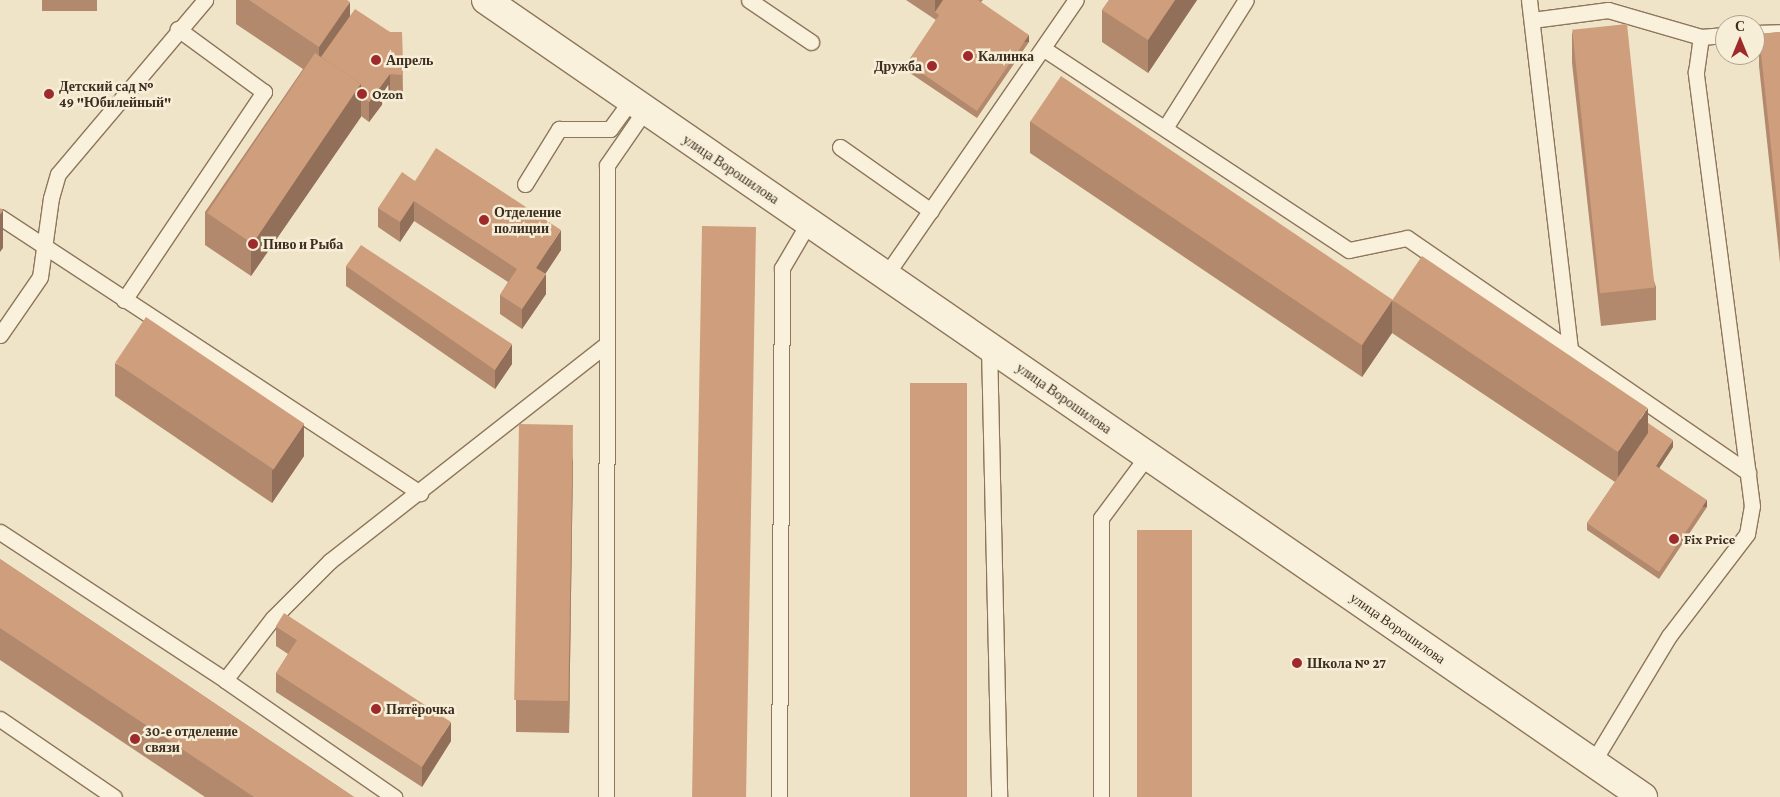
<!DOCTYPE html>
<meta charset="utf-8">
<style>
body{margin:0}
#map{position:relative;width:1780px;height:797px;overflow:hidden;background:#f0e4c8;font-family:"Crimson Pro",serif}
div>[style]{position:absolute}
.roads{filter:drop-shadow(1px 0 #8d765c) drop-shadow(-1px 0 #8d765c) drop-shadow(0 1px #8d765c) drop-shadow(0 -1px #8d765c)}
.lane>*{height:15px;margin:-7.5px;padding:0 7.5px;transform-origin:7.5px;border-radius:7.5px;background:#faf1dc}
.secondary>*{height:28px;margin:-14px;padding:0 14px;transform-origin:14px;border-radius:14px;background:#faf1dc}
.wall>*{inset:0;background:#b2896c;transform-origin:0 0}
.shaded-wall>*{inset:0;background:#916f58;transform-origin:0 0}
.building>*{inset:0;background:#cf9f7d;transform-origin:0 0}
.dots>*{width:14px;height:14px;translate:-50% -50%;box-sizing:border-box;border:2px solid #f7eed8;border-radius:50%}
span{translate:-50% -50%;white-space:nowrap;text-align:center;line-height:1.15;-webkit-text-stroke:5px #f7eed8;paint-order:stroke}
.poi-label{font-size:14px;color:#3d2e20;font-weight:700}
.left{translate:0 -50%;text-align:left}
.right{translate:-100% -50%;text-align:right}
.street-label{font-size:14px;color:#3d2e20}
.north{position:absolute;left:1715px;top:15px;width:50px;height:50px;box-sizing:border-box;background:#f7eed8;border:1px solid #ada18e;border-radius:50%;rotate:0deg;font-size:14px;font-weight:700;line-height:20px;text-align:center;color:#3d2e20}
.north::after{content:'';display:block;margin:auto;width:18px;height:22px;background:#9e2a2b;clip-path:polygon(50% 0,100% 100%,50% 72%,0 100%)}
</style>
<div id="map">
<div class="roads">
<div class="lane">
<div style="left:749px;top:0;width:75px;rotate:34.1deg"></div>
<div style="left:1529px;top:0;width:351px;rotate:83.3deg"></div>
<div style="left:1532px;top:20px;width:77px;rotate:-7.5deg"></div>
<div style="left:1608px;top:10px;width:97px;rotate:16.2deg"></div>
<div style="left:1701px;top:37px;width:24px;rotate:-5deg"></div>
<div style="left:1755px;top:33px;width:25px;rotate:-2deg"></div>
<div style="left:1044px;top:49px;width:365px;rotate:33.4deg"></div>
<div style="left:1349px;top:250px;width:59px;rotate:-11.7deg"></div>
<div style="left:1407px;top:238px;width:414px;rotate:34.5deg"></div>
<div style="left:1165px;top:128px;width:151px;rotate:-57.7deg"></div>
<div style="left:840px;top:147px;width:111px;rotate:35.1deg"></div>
<div style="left:525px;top:184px;width:65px;rotate:-58.3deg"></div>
<div style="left:559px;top:129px;width:51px"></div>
<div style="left:610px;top:129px;width:36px;rotate:-54deg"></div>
<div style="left:0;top:217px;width:503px;rotate:33.31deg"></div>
<div style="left:886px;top:275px;width:334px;rotate:-55.4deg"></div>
<div style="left:124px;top:300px;width:251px;rotate:-56.1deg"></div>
<div style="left:264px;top:92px;width:107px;rotate:-143.8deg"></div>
<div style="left:0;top:335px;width:70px;rotate:-55.4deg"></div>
<div style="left:40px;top:277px;width:80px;rotate:-82.1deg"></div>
<div style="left:51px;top:198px;width:25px;rotate:-74deg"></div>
<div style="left:58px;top:174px;width:228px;rotate:-49.8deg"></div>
<div style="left:989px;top:346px;width:451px;rotate:88.7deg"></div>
<div style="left:0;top:532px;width:269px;rotate:33.3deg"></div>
<div style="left:225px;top:680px;width:206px;rotate:34.7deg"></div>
<div style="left:225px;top:680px;width:78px;rotate:-52.3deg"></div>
<div style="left:273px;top:618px;width:81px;rotate:-45deg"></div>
<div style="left:330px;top:561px;width:350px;rotate:-38.1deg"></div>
<div style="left:0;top:719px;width:138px;rotate:34.4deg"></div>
<div style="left:1593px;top:762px;width:147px;rotate:-58.9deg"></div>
<div style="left:1669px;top:636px;width:128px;rotate:-52.6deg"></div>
<div style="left:1747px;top:534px;width:28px;rotate:-80deg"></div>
<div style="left:1752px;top:506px;width:438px;rotate:-97.4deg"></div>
<div style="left:1696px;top:72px;width:35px;rotate:-82deg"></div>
<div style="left:606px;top:797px;width:632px;rotate:-89.91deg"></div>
<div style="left:607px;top:165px;width:67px;rotate:-55.4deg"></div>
<div style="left:779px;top:797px;width:529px;rotate:-89.68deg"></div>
<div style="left:782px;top:268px;width:53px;rotate:-59.6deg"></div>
<div style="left:1101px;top:797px;width:279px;rotate:-90deg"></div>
<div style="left:1101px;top:518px;width:77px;rotate:-53.4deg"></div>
</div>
<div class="secondary">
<div style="left:486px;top:0;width:1405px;rotate:34.56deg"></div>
</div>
</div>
<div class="wall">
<div style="left:42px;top:0;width:55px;height:11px"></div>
<div style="clip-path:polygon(236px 0,347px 0,350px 16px,390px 32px,402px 32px,403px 95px,390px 94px,369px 122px,361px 116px,251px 276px,205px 245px,205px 212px,303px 69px,236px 24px)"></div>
<div style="clip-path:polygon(906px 0,983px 0,981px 2px,1029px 42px,977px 118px,907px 71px,907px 63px,936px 20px)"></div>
<div style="clip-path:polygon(1109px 0,1197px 0,1148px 73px,1102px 42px,1102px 10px)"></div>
<div style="clip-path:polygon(1572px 31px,1656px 287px,1656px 320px,1601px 326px,1572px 63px)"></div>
<div style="clip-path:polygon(1780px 32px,1780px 263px,1759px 66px,1759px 34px)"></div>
<div style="clip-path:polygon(1030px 121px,1392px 333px,1362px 377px,1030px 153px)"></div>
<div style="clip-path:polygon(415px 181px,561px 250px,545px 274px,546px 294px,522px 329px,500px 314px,500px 295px,508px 282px,414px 221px,400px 242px,378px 227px,378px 208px)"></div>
<div style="clip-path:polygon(346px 266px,512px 364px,495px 389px,346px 286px)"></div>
<div style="clip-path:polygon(1392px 300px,1648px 423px,1673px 447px,1659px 468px,1707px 507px,1659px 579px,1587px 530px,1587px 523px,1615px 482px,1392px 333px)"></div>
<div style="clip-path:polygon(115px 363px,304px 456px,272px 503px,115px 396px)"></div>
<div style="clip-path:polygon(573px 457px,569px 733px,516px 732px,516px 700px)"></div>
<div style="clip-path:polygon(0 559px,354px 797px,205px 797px,0 660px)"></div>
<div style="clip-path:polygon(276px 626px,451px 741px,422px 787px,276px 692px,276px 673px,288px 654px,276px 646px)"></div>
</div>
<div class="shaded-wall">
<div style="clip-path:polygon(935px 0,948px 0,935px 12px)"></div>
<div style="clip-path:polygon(1175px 0,1197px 0,1148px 73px,1148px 40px)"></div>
<div style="clip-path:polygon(350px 2px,350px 35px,319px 68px,319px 47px)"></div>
<div style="left:1029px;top:35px;width:7px;height:92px;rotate:90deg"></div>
<div style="clip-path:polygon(390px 74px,390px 94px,369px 122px,369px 102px)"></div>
<div style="clip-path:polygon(361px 84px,361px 117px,251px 276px,251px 244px)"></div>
<div style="clip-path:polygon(414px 201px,414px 221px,400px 242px,400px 222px)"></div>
<div style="clip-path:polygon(3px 210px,3px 248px,0 252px,0 214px)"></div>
<div style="clip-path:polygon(561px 230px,561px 250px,536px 288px,536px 268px)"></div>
<div style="clip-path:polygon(546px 274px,546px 294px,522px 329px,522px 309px)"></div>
<div style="clip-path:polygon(1392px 300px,1392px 333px,1362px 377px,1362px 345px)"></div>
<div style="clip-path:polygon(512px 344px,512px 364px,495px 389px,495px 370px)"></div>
<div style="clip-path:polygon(1648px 408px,1648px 440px,1618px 485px,1618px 452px)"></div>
<div style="clip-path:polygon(304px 424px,304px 456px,272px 503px,272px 471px)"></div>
<div style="clip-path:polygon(573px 425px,573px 457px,569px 733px,569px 700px)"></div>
<div style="clip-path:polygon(1673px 440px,1673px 447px,1656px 473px,1656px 466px)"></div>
<div style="left:1707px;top:500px;width:7px;height:87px;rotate:90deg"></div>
<div style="clip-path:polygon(451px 722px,451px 741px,422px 787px,422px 767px)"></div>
</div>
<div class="building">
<div style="clip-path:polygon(249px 0,347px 0,350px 2px,319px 47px)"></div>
<div style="clip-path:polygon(943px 0,978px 0,1029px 35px,977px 111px,907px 63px,939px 15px,935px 12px)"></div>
<div style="clip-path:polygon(1109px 0,1175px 0,1148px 40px,1102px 10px)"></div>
<div style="clip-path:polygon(355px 9px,390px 32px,402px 32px,403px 75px,390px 74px,369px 102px,361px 96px,361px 84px,321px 57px)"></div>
<div style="left:1627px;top:24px;width:265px;height:55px;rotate:84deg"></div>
<div style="clip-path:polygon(1780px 32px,1780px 231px,1759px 34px)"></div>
<div style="left:315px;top:53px;width:55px;height:193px;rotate:34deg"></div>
<div style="left:1061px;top:76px;width:400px;height:55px;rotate:34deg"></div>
<div style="clip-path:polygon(436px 148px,561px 230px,536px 268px,546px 274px,522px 309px,500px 295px,517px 269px,414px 201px,400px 222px,378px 208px,402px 172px,415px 181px)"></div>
<div style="clip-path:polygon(0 208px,3px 210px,0 214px)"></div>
<div style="left:702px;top:226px;width:54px;height:571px;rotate:1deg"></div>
<div style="clip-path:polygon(361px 245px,512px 344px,495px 370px,346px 266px)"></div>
<div style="left:1422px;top:256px;width:272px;height:53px;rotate:34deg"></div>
<div style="left:146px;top:317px;width:191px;height:55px;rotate:34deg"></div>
<div style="left:910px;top:383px;width:57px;height:414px"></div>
<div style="clip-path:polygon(1648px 423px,1673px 440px,1656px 466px,1707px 500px,1659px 572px,1587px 523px,1648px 433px)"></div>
<div style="left:519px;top:424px;width:54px;height:276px;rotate:1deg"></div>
<div style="left:1137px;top:530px;width:55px;height:267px"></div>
<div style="clip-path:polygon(0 559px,354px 797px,254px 797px,0 628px)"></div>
<div style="clip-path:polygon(284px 613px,451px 722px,422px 767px,276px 673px,297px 640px,276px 626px)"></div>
</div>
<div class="dots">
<div style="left:968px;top:56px;background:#9e2a2b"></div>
<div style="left:376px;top:60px;background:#9e2a2b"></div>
<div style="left:932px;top:66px;background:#9e2a2b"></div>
<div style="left:49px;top:94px;background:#9e2a2b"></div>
<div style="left:362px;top:94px;background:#9e2a2b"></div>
<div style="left:484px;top:220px;background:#9e2a2b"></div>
<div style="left:253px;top:244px;background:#9e2a2b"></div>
<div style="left:1674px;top:539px;background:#9e2a2b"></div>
<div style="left:1297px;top:663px;background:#9e2a2b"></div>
<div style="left:376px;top:709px;background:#9e2a2b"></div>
<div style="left:135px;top:739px;background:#9e2a2b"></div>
</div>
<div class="poi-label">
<span class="left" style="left:978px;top:56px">Калинка</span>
<span class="left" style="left:386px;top:60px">Апрель</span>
<span class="right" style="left:922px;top:66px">Дружба</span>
<span class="left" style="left:59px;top:94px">Детский сад №<br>49 "Юбилейный"</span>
<span class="left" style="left:372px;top:94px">Ozon</span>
<span class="left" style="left:494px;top:220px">Отделение<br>полиции</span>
<span class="left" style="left:263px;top:244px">Пиво и Рыба</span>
<span class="left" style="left:1684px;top:539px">Fix Price</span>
<span class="left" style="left:1307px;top:663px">Школа № 27</span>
<span class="left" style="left:386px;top:709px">Пятёрочка</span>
<span class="left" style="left:145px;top:739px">30-е отделение<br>связи</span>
</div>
<div class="street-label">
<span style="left:731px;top:169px;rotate:34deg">улица Ворошилова</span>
<span style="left:1064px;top:398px;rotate:35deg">улица Ворошилова</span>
<span style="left:1398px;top:628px;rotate:35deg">улица Ворошилова</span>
</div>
<div class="north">С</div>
</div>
